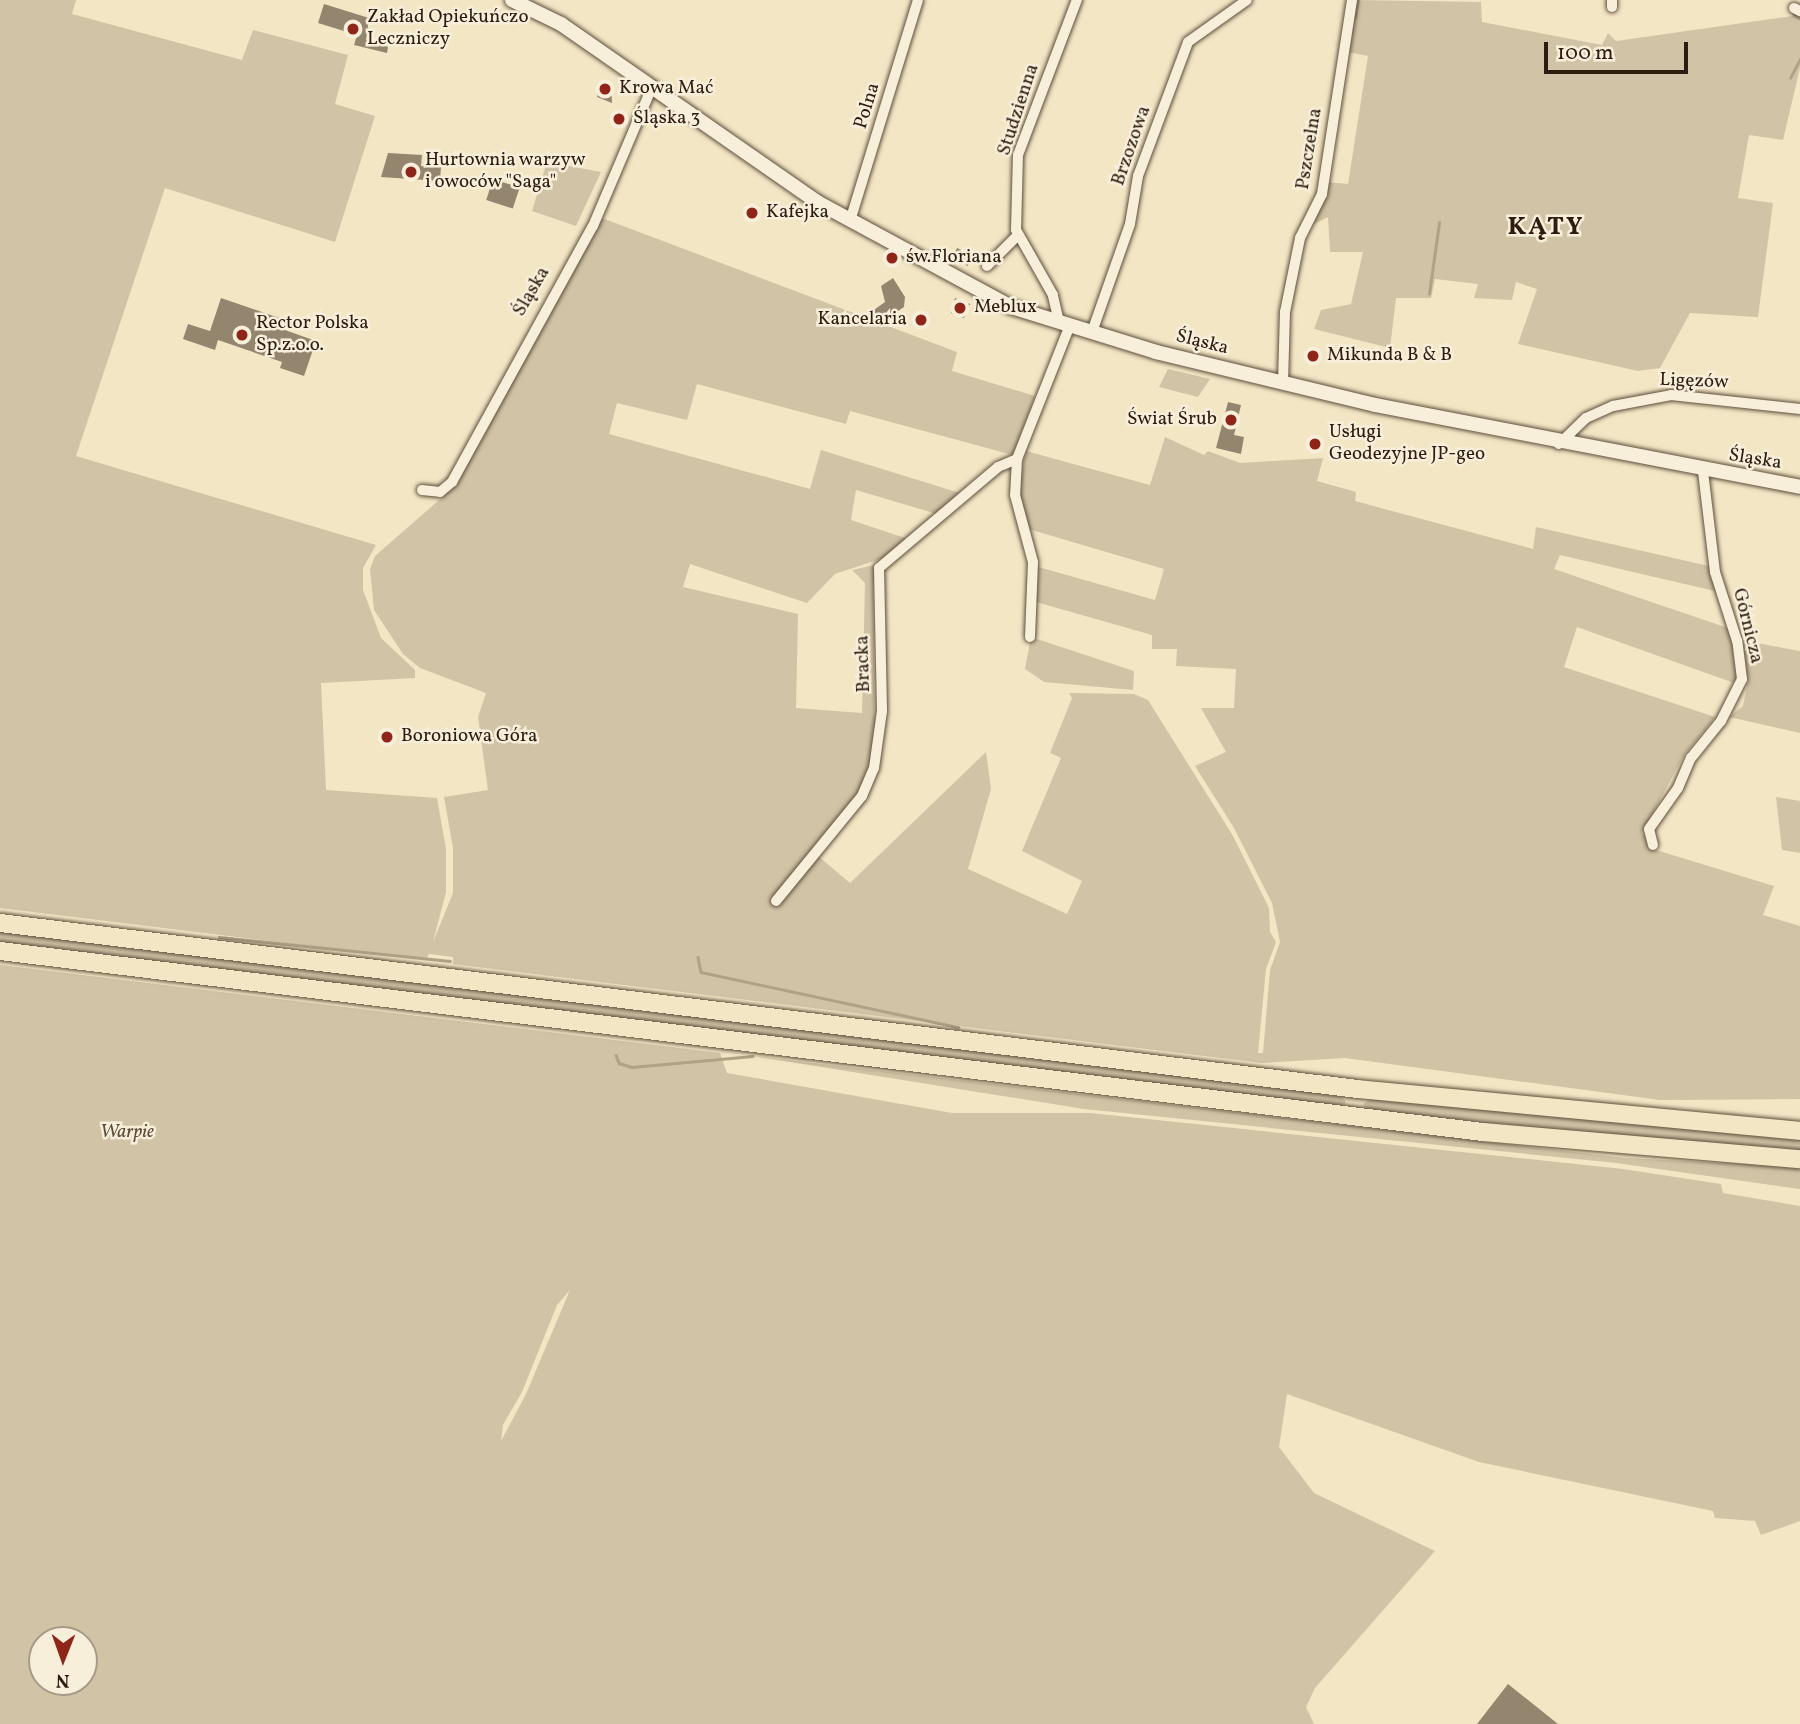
<!DOCTYPE html>
<html>
<head>
<meta charset="utf-8">
<style>
  body { margin:0 }
  #map { position:relative; width:1800px; height:1724px; overflow:hidden; background:#f3e6c5; font-family:Vollkorn,serif }
  div>[style] { position:absolute }
  [style*='--x'] { left:calc(var(--x)*1px); top:calc(var(--y)*1px); width:calc(var(--w)*1px); rotate:calc(var(--a)*1deg) }
  .green>* { inset:0; background:#d1c4a6 }
  .stream>* { height:2.5px; margin:-1.25px; padding:0 1.25px; transform-origin:1.25px; border-radius:1.25px; background:#b0a187 }
  .building>* { inset:0; background:#94856e; transform-origin:0 0 }
  .roads { filter:drop-shadow(0 0 2px #5e4e3c) drop-shadow(0 0 2px #5e4e3c) }
  .street>* { height:10px; margin:-5px; padding:0 5px; transform-origin:5px; border-radius:5px; background:#f7efd9 }
  .secondary>* { height:14px; margin:-7px; padding:0 7px; transform-origin:7px; border-radius:7px; background:#f7efd9 }
  .highway>* { height:18px; margin:-9px; padding:0 9px; transform-origin:9px; border-radius:9px; background:#f3e6c5 }
  .dots>* { width:19px; height:19px; translate:-50% -50%; box-sizing:border-box; border:4px solid #f7efd9; border-radius:50% }
  span { translate:-50% -50%; white-space:nowrap; text-align:center; line-height:1.15; -webkit-text-stroke:5px #f7efd9; paint-order:stroke }
  .poi-label { font-size:19px; color:#2d1c0f }
  .left { translate:0 -50%; text-align:left }
  .right { translate:-100% -50%; text-align:right }
  .street-label { font-size:19px; color:#2d1c0f }
  .park-label { font-size:19px; color:#5e4e3c; font-style:italic }
  .district-label { font-size:26px; color:#2d1c0f; font-weight:700; letter-spacing:2px }
  .north { position:absolute; left:28px; top:1626px; width:70px; height:70px; box-sizing:border-box; background:#f7efd9; border:2px solid #a69b88; border-radius:50%; rotate:181deg; font-size:19px; font-weight:700; line-height:28px; text-align:center; color:#2d1c0f }
  .north::after { content:''; display:block; margin:auto; width:24px; height:32px; background:#8f2418; clip-path:polygon(50% 0,100% 100%,50% 72%,0 100%) }
  .scale { position:absolute; left:1544px; top:42px; width:144px; height:32px; box-sizing:border-box; border:4px solid #2d1c0f; border-top:0; padding-left:9px; font-size:21px; line-height:24px; white-space:nowrap; color:#2d1c0f; -webkit-text-stroke:5px #f7efd9; paint-order:stroke }
</style>
</head>
<body>
<div id="map">
  <div class="green">
    <div style="clip-path:polygon(0 0,76px 0,72px 14px,242px 60px,253px 30px,348px 55px,335px 104px,375px 116px,335px 242px,165px 188px,76px 456px,376px 545px,363px 568px,363px 590px,381px 638px,415px 670px,415px 678px,321px 683px,326px 790px,437px 798px,446px 849px,446px 892px,433px 942px,453px 893px,453px 848px,444px 797px,488px 790px,478px 717px,486px 693px,420px 668px,403px 654px,374px 610px,370px 569px,375px 556px,454px 487px,602px 218px,957px 352px,952px 371px,1035px 396px,1013px 455px,850px 411px,846px 424px,697px 384px,687px 420px,617px 403px,609px 434px,810px 489px,821px 450px,963px 494px,937px 514px,856px 490px,851px 520px,908px 539px,883px 558px,835px 574px,807px 603px,690px 564px,683px 587px,798px 614px,796px 708px,862px 713px,865px 583px,852px 570px,879px 564px,873px 585px,875px 737px,865px 798px,818px 856px,850px 883px,986px 752px,991px 789px,968px 869px,1067px 914px,1082px 881px,1022px 851px,1061px 758px,1050px 753px,1072px 698px,1069px 693px,1134px 694px,1148px 700px,1233px 836px,1269px 908px,1270px 932px,1276px 942px,1266px 969px,1258px 1053px,1263px 1053px,1270px 970px,1280px 942px,1272px 903px,1234px 828px,1195px 766px,1226px 752px,1201px 708px,1234px 708px,1236px 669px,1176px 666px,1177px 649px,1152px 649px,1152px 635px,1036px 602px,1035px 566px,1155px 600px,1164px 569px,1025px 528px,1017px 496px,1026px 451px,1150px 485px,1165px 437px,1204px 455px,1208px 451px,1240px 463px,1323px 458px,1317px 481px,1356px 492px,1355px 501px,1533px 549px,1536px 527px,1709px 566px,1719px 592px,1560px 555px,1554px 569px,1731px 629px,1737px 684px,1577px 627px,1564px 667px,1715px 717px,1684px 755px,1642px 833px,1656px 850px,1774px 886px,1763px 915px,1800px 926px,1800px 1099px,1660px 1100px,1345px 1058px,1262px 1063px,453px 964px,453px 957px,429px 954px,426px 960px,0 908px)"></div>
    <div style="clip-path:polygon(1354px 0,1481px 2px,1482px 22px,1602px 45px,1608px 33px,1616px 41px,1800px 15px,1800px 68px,1783px 140px,1749px 135px,1738px 198px,1773px 203px,1758px 317px,1690px 313px,1660px 368px,1638px 371px,1518px 344px,1537px 289px,1516px 282px,1512px 300px,1474px 298px,1478px 284px,1435px 279px,1431px 298px,1396px 298px,1390px 348px,1314px 329px,1321px 310px,1351px 304px,1363px 252px,1330px 252px,1328px 217px,1312px 225px,1326px 182px,1348px 184px,1368px 56px,1347px 52px)"></div>
    <div style="clip-path:polygon(547px 162px,601px 172px,576px 226px,532px 211px)"></div>
    <div style="clip-path:polygon(1168px 369px,1210px 379px,1198px 397px,1159px 387px)"></div>
    <div style="clip-path:polygon(1031px 637px,1134px 671px,1133px 690px,1044px 682px,1025px 669px)"></div>
    <div style="clip-path:polygon(1740px 640px,1800px 651px,1800px 733px,1729px 717px,1743px 706px,1748px 682px)"></div>
    <div style="clip-path:polygon(1776px 797px,1800px 801px,1800px 853px,1782px 850px)"></div>
    <div style="clip-path:polygon(0 929px,1338px 1093px,1346px 1102px,1338px 1109px,0 944px)"></div>
    <div style="clip-path:polygon(evenodd,0 965px,720px 1053px,727px 1073px,952px 1113px,1090px 1113px,1623px 1169px,1721px 1184px,1723px 1193px,1800px 1206px,1800px 1521px,1761px 1535px,1755px 1521px,1715px 1518px,1713px 1511px,1479px 1462px,1287px 1394px,1279px 1447px,1314px 1493px,1435px 1551px,1315px 1688px,1306px 1707px,1314px 1724px,0 1724px,0 965px,570px 1290px,526px 1394px,501px 1441px,503px 1425px,522px 1392px,557px 1305px,570px 1290px,0 965px,84px 1640px,84px 1682px,42px 1682px,42px 1640px,84px 1640px)"></div>
    <div style="clip-path:polygon(753px 1056px,1625px 1158px,1800px 1167px,1800px 1189px,1616px 1163px,1084px 1109px)"></div>
    <div style="clip-path:polygon(1374px 1097px,1800px 1137px,1800px 1152px,1370px 1112px,1363px 1104px)"></div>
  </div>
  <div class="stream">
    <div style="--x:1794;--y:14;--w:7;--a:34"></div>
    <div style="--x:1355;--y:18;--w:18;--a:-81"></div>
    <div style="--x:1790;--y:78;--w:21;--a:-62"></div>
    <div style="--x:1429;--y:294;--w:72;--a:-82"></div>
    <div style="--x:219;--y:937;--w:232;--a:5.9"></div>
    <div style="--x:698;--y:957;--w:15;--a:79"></div>
    <div style="--x:701;--y:972;--w:263;--a:12.1"></div>
    <div style="--x:616;--y:1055;--w:9;--a:69"></div>
    <div style="--x:619;--y:1063;--w:14;--a:17"></div>
    <div style="--x:632;--y:1067;--w:121;--a:-5.2"></div>
  </div>
  <div class="building">
    <div style="clip-path:polygon(324px 4px,369px 18px,366px 40px,388px 47px,387px 53px,354px 45px,357px 35px,318px 23px)"></div>
    <div style="clip-path:polygon(603px 81px,611px 85px,612px 103px,597px 97px)"></div>
    <div style="clip-path:polygon(388px 153px,422px 155px,421px 166px,441px 167px,440px 181px,381px 177px)"></div>
    <div style="left:493px;top:179px;width:28px;height:22px;rotate:18deg"></div>
    <div style="left:957px;top:248px;width:17px;height:12px;rotate:24deg"></div>
    <div style="clip-path:polygon(893px 278px,905px 297px,904px 307px,879px 324px,871px 312px,885px 302px,881px 286px)"></div>
    <div style="clip-path:polygon(221px 298px,285px 320px,282px 329px,316px 341px,304px 376px,280px 368px,282px 362px,218px 340px,215px 350px,183px 339px,188px 324px,210px 331px)"></div>
    <div style="clip-path:polygon(955px 298px,970px 304px,964px 318px,951px 313px)"></div>
    <div style="clip-path:polygon(1228px 402px,1241px 405px,1234px 435px,1244px 437px,1241px 454px,1216px 448px)"></div>
    <div style="clip-path:polygon(1508px 1684px,1558px 1724px,1477px 1724px)"></div>
  </div>
  <div class="roads">
    <div class="street">
      <div style="--x:1612;--y:0;--w:7;--a:90"></div>
      <div style="--x:1794;--y:8;--w:7;--a:27"></div>
      <div style="--x:850;--y:221;--w:231;--a:-72.9"></div>
      <div style="--x:987;--y:266;--w:44;--a:-45"></div>
      <div style="--x:1059;--y:322;--w:28;--a:-103"></div>
      <div style="--x:1053;--y:295;--w:75;--a:-119.6"></div>
      <div style="--x:1016;--y:230;--w:75;--a:-88.5"></div>
      <div style="--x:1018;--y:155;--w:166;--a:-69.2"></div>
      <div style="--x:1092;--y:332;--w:114;--a:-70.6"></div>
      <div style="--x:1130;--y:224;--w:49;--a:-80.5"></div>
      <div style="--x:1138;--y:176;--w:143;--a:-69.5"></div>
      <div style="--x:1188;--y:42;--w:72;--a:-35.4"></div>
      <div style="--x:1283;--y:383;--w:71;--a:-88.4"></div>
      <div style="--x:1285;--y:312;--w:76;--a:-78.5"></div>
      <div style="--x:1300;--y:238;--w:49;--a:-63.4"></div>
      <div style="--x:1322;--y:194;--w:196;--a:-81.2"></div>
      <div style="--x:1559;--y:444;--w:37;--a:-44"></div>
      <div style="--x:1586;--y:418;--w:30;--a:-24"></div>
      <div style="--x:1613;--y:406;--w:59;--a:-10.7"></div>
      <div style="--x:1671;--y:395;--w:130;--a:6.2"></div>
      <div style="--x:1017;--y:459;--w:36;--a:93"></div>
      <div style="--x:1015;--y:495;--w:69;--a:75"></div>
      <div style="--x:1033;--y:562;--w:75;--a:92.3"></div>
      <div style="--x:422;--y:490;--w:18;--a:6"></div>
      <div style="--x:440;--y:492;--w:16;--a:-40"></div>
      <div style="--x:452;--y:482;--w:292;--a:-61.2"></div>
      <div style="--x:593;--y:226;--w:151;--a:-67"></div>
      <div style="--x:1653;--y:845;--w:16;--a:-104"></div>
      <div style="--x:1649;--y:829;--w:50;--a:-54.7"></div>
      <div style="--x:1678;--y:788;--w:33;--a:-67"></div>
      <div style="--x:1691;--y:758;--w:48;--a:-51"></div>
      <div style="--x:1721;--y:721;--w:47;--a:-63.4"></div>
      <div style="--x:1742;--y:679;--w:38;--a:-97"></div>
      <div style="--x:1737;--y:641;--w:72;--a:-107.7"></div>
      <div style="--x:1715;--y:572;--w:102;--a:-96.8"></div>
      <div style="--x:776;--y:901;--w:136;--a:-50.7"></div>
      <div style="--x:862;--y:796;--w:30;--a:-67"></div>
      <div style="--x:874;--y:768;--w:58;--a:-82"></div>
      <div style="--x:882;--y:711;--w:143;--a:-91.2"></div>
      <div style="--x:879;--y:568;--w:156;--a:-40.3"></div>
      <div style="--x:998;--y:467;--w:21;--a:-23"></div>
      <div style="--x:1017;--y:459;--w:144;--a:-68.4"></div>
    </div>
    <div class="secondary">
      <div style="--x:512;--y:0;--w:55;--a:26.1"></div>
      <div style="--x:561;--y:24;--w:312;--a:34.8"></div>
      <div style="--x:817;--y:202;--w:221;--a:28.4"></div>
      <div style="--x:1011;--y:307;--w:152;--a:17.2"></div>
      <div style="--x:1156;--y:352;--w:225;--a:13.6"></div>
      <div style="--x:1375;--y:405;--w:433;--a:10.9"></div>
    </div>
    <div class="highway">
      <div style="--x:0;--y:923;--w:1367;--a:6.97"></div>
      <div style="--x:1357;--y:1089;--w:445;--a:5.4"></div>
      <div style="--x:0;--y:951;--w:1494;--a:6.96"></div>
      <div style="--x:1483;--y:1132;--w:318;--a:4.9"></div>
    </div>
  </div>
  <div class="dots">
    <div style="left:353px;top:29px;background:#8f2418"></div>
    <div style="left:605px;top:89px;background:#8f2418"></div>
    <div style="left:619px;top:119px;background:#8f2418"></div>
    <div style="left:411px;top:172px;background:#8f2418"></div>
    <div style="left:752px;top:213px;background:#8f2418"></div>
    <div style="left:892px;top:258px;background:#8f2418"></div>
    <div style="left:960px;top:308px;background:#8f2418"></div>
    <div style="left:921px;top:320px;background:#8f2418"></div>
    <div style="left:242px;top:335px;background:#8f2418"></div>
    <div style="left:1313px;top:356px;background:#8f2418"></div>
    <div style="left:1231px;top:420px;background:#8f2418"></div>
    <div style="left:1315px;top:444px;background:#8f2418"></div>
    <div style="left:387px;top:737px;background:#8f2418"></div>
  </div>
  <div class="poi-label">
    <span class="left" style="left:367px;top:29px">Zakład Opiekuńczo<br>Leczniczy</span>
    <span class="left" style="left:619px;top:89px">Krowa Mać</span>
    <span class="left" style="left:633px;top:119px">Śląska 3</span>
    <span class="left" style="left:425px;top:172px">Hurtownia warzyw<br>i owoców "Saga"</span>
    <span class="left" style="left:766px;top:213px">Kafejka</span>
    <span class="left" style="left:906px;top:258px">św.Floriana</span>
    <span class="left" style="left:974px;top:308px">Meblux</span>
    <span class="right" style="left:907px;top:320px">Kancelaria</span>
    <span class="left" style="left:256px;top:335px">Rector Polska<br>Sp.z.o.o.</span>
    <span class="left" style="left:1327px;top:356px">Mikunda B &amp; B</span>
    <span class="right" style="left:1217px;top:420px">Świat Śrub</span>
    <span class="left" style="left:1329px;top:444px">Usługi<br>Geodezyjne JP-geo</span>
    <span class="left" style="left:401px;top:737px">Boroniowa Góra</span>
  </div>
  <div class="street-label">
    <span style="left:868px;top:106px;rotate:-73deg">Polna</span>
    <span style="left:1019px;top:110px;rotate:-72deg">Studzienna</span>
    <span style="left:1132px;top:146px;rotate:-71deg">Brzozowa</span>
    <span style="left:1310px;top:149px;rotate:-81deg">Pszczelna</span>
    <span style="left:532px;top:292px;rotate:-60deg">Śląska</span>
    <span style="left:1202px;top:343px;rotate:14deg">Śląska</span>
    <span style="left:1694px;top:382px;rotate:2deg">Ligęzów</span>
    <span style="left:1755px;top:460px;rotate:9deg">Śląska</span>
    <span style="left:1747px;top:626px;rotate:76deg">Górnicza</span>
    <span style="left:864px;top:664px;rotate:-92deg">Bracka</span>
  </div>
  <div class="park-label">
    <span style="left:127px;top:1133px">Warpie</span>
  </div>
  <div class="district-label">
    <span style="left:1546px;top:228px">KĄTY</span>
  </div>
  <div class="north">N</div>
  <div class="scale">100 m</div>
</div>
</body>
</html>
